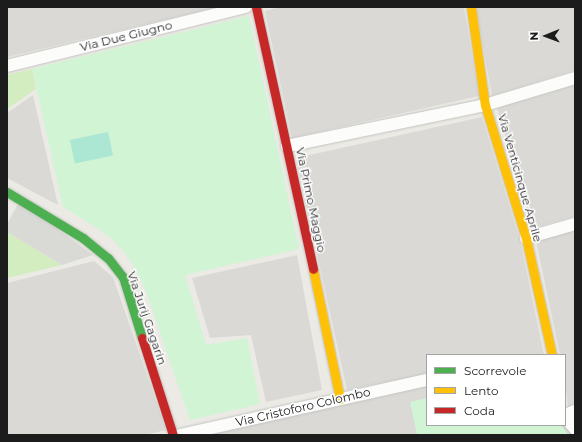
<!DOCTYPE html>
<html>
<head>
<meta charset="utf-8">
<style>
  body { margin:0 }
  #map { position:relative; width:582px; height:442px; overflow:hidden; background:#ebeae4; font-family:Montserrat,sans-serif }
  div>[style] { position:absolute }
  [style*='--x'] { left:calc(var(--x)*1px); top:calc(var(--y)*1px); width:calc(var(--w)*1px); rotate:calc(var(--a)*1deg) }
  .residential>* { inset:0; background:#dad9d6 }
  .grass>* { inset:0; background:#d3ecc0 }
  .park>* { inset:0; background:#d0f4d4 }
  .pitch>* { inset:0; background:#ace7d4; transform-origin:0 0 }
  .parking>* { inset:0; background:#d9d9d6 }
  .roads { filter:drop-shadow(0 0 1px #c3c3c0) drop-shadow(0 0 1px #c3c3c0) }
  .street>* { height:12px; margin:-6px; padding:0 6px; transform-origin:6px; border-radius:6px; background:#fcfcfb }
  .fast>* { height:9px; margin:-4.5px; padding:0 4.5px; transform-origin:4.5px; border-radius:4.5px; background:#4caf50 }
  .slow>* { height:9px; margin:-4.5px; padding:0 4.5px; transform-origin:4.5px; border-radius:4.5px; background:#ffc107 }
  .jam>* { height:9px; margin:-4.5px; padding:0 4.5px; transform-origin:4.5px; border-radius:4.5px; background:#c62828 }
  span { translate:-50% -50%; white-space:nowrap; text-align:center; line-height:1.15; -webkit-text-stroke:3px #fff; paint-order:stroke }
  .street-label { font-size:12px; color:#1c1c1c }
  .frame { position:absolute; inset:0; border:8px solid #1c1c1c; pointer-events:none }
  .legend { position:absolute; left:426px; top:354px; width:140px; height:72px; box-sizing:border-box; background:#fff; border:1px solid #a4a4a4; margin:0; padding:5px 7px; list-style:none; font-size:12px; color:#1c1c1c }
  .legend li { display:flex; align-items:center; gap:8px; height:20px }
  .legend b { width:20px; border:1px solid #a4a4a4 }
  .north { position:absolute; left:526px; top:16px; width:40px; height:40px; -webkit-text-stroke:3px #fff; paint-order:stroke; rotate:269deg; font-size:11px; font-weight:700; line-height:16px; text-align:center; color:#1c1c1c }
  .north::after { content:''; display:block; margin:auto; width:14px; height:18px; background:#1c1c1c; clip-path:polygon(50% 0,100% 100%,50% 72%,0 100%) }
</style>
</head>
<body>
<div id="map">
  <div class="residential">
    <div style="clip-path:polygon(7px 7px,218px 7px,7px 57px)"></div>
    <div style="clip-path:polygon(281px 7px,464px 7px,479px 96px,292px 138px,265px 11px)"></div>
    <div style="clip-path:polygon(476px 7px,575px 7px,575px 70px,492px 96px)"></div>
    <div style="clip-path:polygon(575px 85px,575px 216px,533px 228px,497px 108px)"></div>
    <div style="clip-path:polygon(33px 95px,58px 205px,7px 178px,7px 113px)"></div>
    <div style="clip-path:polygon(482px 117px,520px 240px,544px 355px,427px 355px,427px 374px,347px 390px,296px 158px)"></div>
    <div style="clip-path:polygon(575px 230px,575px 406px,568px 408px,565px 380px,565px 355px,560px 355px,536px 241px)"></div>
    <div style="clip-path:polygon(297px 255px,322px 390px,266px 402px,251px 335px,210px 338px,192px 278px)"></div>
    <div style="clip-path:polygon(94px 261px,113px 277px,166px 430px,144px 435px,7px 435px,7px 283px)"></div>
    <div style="clip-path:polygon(427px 384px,427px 425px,565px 425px,575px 435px,190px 435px)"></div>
  </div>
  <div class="grass">
    <div style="clip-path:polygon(32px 69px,36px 89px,7px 109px,7px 75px)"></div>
    <div style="clip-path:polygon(7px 232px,62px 265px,7px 278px)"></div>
  </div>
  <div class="park">
    <div style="clip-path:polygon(249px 16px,299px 249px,185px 275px,206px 345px,247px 338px,260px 404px,190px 420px,147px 294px,136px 270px,125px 253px,112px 239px,99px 229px,63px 207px,32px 69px)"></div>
    <div style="clip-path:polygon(427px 398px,427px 425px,561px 425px,568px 435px,417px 435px,410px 402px)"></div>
  </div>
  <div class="pitch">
    <div style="left:108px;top:132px;width:24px;height:39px;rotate:78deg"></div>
  </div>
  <div class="parking">
    <div style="clip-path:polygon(18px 204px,52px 225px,93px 255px,62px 265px,7px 232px,7px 224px)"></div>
  </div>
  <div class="roads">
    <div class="street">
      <div style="--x:7;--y:66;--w:246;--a:-13.9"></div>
      <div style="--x:287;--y:146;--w:202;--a:-11.7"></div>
      <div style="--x:485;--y:105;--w:94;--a:-16.7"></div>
      <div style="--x:526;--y:238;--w:51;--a:-15.9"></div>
      <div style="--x:565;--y:415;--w:11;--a:-22"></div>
      <div style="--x:565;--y:417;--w:16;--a:50"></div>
      <div style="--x:180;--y:435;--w:253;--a:-12.6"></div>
    </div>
    <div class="fast">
      <div style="--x:7;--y:192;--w:89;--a:31.2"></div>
      <div style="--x:83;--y:238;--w:32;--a:39"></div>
      <div style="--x:108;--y:258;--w:24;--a:52"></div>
      <div style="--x:123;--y:277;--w:64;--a:72.7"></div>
    </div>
    <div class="slow">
      <div style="--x:471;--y:7;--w:99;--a:81.9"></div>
      <div style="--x:485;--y:105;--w:139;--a:72.9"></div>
      <div style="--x:526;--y:238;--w:120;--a:77.5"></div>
      <div style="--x:313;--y:269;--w:133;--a:78.3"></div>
    </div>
    <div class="jam">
      <div style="--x:256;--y:7;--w:268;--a:77.7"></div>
      <div style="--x:142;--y:338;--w:102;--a:72.3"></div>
    </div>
  </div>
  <div class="street-label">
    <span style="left:126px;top:36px;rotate:-14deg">Via Due Giugno</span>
    <span style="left:520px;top:178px;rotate:74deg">Via Venticinque Aprile</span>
    <span style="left:311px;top:200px;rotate:78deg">Via Primo Maggio</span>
    <span style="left:147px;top:318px;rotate:71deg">Via Jurij Gagarin</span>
    <span style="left:303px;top:407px;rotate:-13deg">Via Cristoforo Colombo</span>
  </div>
  <div class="frame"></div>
  <ul class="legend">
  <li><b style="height:5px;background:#4caf50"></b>Scorrevole</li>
  <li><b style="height:5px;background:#ffc107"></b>Lento</li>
  <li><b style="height:5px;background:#c62828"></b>Coda</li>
  </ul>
  <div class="north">N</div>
</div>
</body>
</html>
